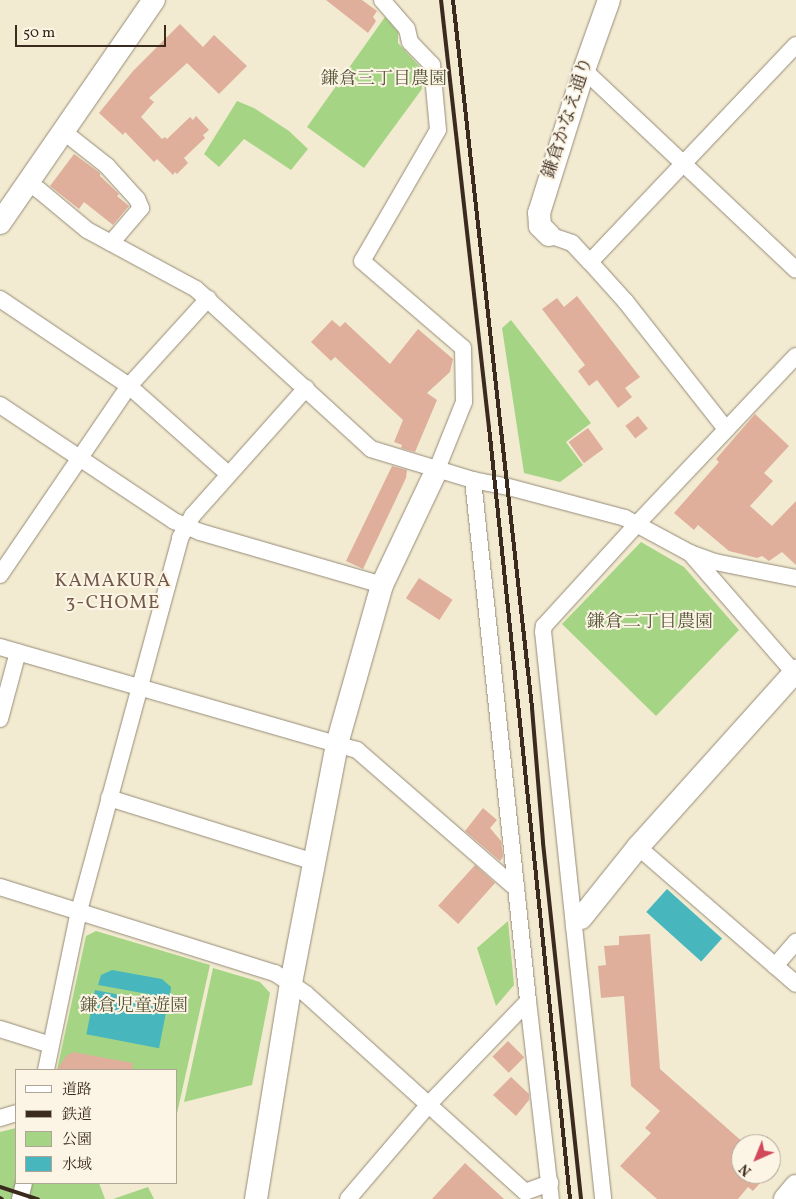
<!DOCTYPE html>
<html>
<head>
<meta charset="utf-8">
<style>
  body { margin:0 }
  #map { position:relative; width:796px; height:1199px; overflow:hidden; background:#f2ebd1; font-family:Vollkorn,"Noto Serif JP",serif }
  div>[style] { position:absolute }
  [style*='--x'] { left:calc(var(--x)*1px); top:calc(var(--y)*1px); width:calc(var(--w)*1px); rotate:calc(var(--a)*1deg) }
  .green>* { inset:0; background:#a5d584 }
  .water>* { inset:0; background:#47b7bd; transform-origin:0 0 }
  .building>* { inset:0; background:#dfaf9c; transform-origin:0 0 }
  .roads { filter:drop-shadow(0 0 1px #968a78) drop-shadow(0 0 1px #968a78) }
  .street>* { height:16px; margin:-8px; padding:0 8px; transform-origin:8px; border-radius:8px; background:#fff }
  .secondary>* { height:22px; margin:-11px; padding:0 11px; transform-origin:11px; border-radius:11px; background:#fff }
  .rail>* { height:4px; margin:-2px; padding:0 2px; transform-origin:2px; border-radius:2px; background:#3b2a1e }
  span { translate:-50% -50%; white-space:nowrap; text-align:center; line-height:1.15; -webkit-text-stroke:4px #fcf5e5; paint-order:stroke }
  .park-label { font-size:18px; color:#565538 }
  .street-label { font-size:18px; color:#3b2a1e }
  .neighbourhood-label { font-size:19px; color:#74594a; letter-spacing:1px }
  .legend { position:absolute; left:15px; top:1069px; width:162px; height:115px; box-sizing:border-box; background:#fcf5e5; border:1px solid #afa495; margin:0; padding:6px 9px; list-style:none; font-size:15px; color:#3b2a1e }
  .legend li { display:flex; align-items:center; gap:10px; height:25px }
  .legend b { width:25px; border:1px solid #afa495 }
  .north { position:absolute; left:731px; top:1134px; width:50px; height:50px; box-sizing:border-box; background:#fcf5e5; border:1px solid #afa495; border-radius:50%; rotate:224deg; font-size:14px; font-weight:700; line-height:20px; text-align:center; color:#3b2a1e }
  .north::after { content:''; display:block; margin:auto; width:18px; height:22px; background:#d1495b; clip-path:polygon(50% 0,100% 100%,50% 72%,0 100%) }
  .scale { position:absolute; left:15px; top:25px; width:151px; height:22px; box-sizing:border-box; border:2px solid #3b2a1e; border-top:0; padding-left:6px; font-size:15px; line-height:18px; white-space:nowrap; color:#3b2a1e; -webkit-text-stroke:4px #fcf5e5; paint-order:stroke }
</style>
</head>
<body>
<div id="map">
  <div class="green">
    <div style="clip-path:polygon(385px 17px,398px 32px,398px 43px,421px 68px,422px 89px,364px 168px,307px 127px)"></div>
    <div style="clip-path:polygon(237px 101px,254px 108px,289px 131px,308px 149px,291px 170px,244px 139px,219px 167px,204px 154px)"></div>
    <div style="clip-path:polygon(511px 320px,591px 423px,566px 442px,583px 465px,560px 482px,524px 473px,502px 328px)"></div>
    <div style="clip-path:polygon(641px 542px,684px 567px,739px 630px,656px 716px,562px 624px)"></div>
    <div style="clip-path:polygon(508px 921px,514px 985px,496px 1006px,477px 948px)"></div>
    <div style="clip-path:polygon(96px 931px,210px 965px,176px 1118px,176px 1070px,57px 1070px,86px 936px)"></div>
    <div style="clip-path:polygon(213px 968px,260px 982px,270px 993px,252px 1085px,184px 1102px)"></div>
    <div style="clip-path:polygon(16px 1128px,16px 1183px,99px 1183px,105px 1199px,0 1199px,0 1132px)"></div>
    <div style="clip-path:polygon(148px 1187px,154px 1199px,113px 1199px)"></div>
  </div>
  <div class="water">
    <div style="left:667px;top:889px;width:74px;height:31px;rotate:42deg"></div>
    <div style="clip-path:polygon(112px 970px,162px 979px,171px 987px,170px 998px,98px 985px,101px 975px)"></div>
    <div style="left:95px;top:990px;width:74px;height:45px;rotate:11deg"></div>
  </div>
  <div class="building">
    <div style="clip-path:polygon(326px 0,362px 0,377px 11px,373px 17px,376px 21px,368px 33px)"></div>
    <div style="clip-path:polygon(180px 24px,203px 47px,214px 35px,247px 66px,219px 94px,187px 63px,149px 98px,154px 102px,141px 117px,162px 139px,165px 137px,167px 139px,190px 117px,193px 120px,196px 116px,209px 130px,203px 135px,205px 138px,184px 158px,188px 163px,177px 174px,175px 172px,173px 175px,157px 159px,154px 162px,125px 132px,123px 135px,99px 113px,133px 71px)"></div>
    <div style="clip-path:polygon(74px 154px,100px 173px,100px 176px,119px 194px,117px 196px,129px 206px,113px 225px,84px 202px,79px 209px,50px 186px)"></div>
    <div style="clip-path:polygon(577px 296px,640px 377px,625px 388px,632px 397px,618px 408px,597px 380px,589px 386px,578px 371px,585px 365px,542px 309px,557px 298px,564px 307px)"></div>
    <div style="clip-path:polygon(332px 320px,340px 327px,345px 322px,390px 364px,418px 329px,453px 359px,450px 372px,427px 393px,437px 400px,415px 452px,401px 448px,402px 445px,394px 442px,403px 420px,335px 357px,331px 361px,311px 342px)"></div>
    <div style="clip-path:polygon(755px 414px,789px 446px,764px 473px,773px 481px,750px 506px,772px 526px,796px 501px,796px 565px,782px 552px,769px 561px,762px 556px,757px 558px,729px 551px,698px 525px,694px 530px,674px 513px,719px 462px,716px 459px)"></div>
    <div style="left:638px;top:416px;width:16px;height:16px;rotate:52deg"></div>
    <div style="left:588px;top:428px;width:26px;height:24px;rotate:54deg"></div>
    <div style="clip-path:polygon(392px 466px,407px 470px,406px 478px,363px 569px,361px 568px,346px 561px)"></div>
    <div style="left:419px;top:578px;width:40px;height:24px;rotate:33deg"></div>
    <div style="clip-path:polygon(483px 808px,497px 820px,490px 828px,501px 841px,503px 857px,500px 861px,465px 831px)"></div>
    <div style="left:475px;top:865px;width:27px;height:55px;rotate:42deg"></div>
    <div style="clip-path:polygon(650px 934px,660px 1069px,745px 1144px,741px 1144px,741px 1174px,768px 1174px,753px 1191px,748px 1187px,738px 1199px,657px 1199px,620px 1166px,651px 1133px,645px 1128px,660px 1111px,631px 1086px,624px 996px,601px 998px,598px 966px,606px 965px,604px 946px,619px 945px,619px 936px)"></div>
    <div style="left:508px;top:1041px;width:23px;height:22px;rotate:45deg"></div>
    <div style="clip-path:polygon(73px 1052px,133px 1063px,132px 1070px,57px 1070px,66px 1056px)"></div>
    <div style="clip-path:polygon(511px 1077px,529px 1094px,529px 1100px,516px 1116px,493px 1095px)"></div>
    <div style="clip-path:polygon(465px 1163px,504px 1199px,432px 1199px)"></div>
  </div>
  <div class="roads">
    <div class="street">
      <div style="--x:382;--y:0;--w:38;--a:49"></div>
      <div style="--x:407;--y:29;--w:13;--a:77"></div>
      <div style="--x:410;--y:42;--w:32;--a:46"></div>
      <div style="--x:432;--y:65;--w:65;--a:84.7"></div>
      <div style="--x:438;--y:130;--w:151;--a:120.1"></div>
      <div style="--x:362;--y:261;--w:133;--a:40.7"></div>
      <div style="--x:463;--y:348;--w:54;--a:88.9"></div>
      <div style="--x:464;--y:402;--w:72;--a:111.9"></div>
      <div style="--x:584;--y:70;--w:291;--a:43.3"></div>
      <div style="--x:64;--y:132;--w:55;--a:38.3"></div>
      <div style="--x:107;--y:166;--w:45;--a:47.7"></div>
      <div style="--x:137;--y:199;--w:10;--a:66"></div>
      <div style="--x:141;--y:208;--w:46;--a:130.6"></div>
      <div style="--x:27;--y:183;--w:14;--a:30"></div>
      <div style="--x:39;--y:190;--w:62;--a:39.8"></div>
      <div style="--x:87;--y:230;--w:124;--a:28.4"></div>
      <div style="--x:196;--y:289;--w:237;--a:42.4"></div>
      <div style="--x:371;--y:449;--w:107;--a:16.9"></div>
      <div style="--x:473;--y:480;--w:33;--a:11"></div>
      <div style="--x:505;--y:486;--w:124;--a:14.9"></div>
      <div style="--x:625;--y:518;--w:74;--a:28.3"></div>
      <div style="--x:690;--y:553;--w:27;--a:20"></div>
      <div style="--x:715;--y:562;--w:83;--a:11.2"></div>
      <div style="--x:549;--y:235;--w:24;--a:19"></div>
      <div style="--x:572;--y:243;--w:26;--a:47"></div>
      <div style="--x:590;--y:262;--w:54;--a:48"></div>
      <div style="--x:626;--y:302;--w:162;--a:51.8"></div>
      <div style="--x:590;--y:262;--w:299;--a:-46.5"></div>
      <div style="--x:0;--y:299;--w:156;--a:34"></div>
      <div style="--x:129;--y:386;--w:132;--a:41.6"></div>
      <div style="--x:0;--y:405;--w:209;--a:33.7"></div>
      <div style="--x:174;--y:521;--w:28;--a:23"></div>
      <div style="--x:200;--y:532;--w:190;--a:16.2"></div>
      <div style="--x:473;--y:480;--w:524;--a:83.97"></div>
      <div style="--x:528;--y:1001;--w:199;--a:83.4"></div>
      <div style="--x:690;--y:553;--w:162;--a:49"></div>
      <div style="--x:0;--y:575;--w:229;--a:-55.7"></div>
      <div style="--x:129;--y:386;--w:118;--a:-47.8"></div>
      <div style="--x:0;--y:647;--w:372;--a:16.1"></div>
      <div style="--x:357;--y:750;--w:211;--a:41"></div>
      <div style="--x:0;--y:719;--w:69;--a:-75"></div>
      <div style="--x:109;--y:798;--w:216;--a:17.3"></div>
      <div style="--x:638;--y:847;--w:209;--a:40.9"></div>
      <div style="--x:0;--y:887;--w:288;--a:17.4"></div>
      <div style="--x:275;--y:973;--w:37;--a:34"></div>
      <div style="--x:306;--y:994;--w:295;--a:42.1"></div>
      <div style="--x:525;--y:1192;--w:27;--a:-20"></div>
      <div style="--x:581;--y:918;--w:11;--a:131"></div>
      <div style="--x:574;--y:926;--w:275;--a:83.9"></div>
      <div style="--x:574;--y:926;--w:296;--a:-96"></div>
      <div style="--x:543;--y:632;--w:6;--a:-81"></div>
      <div style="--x:544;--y:626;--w:138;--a:-47.6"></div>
      <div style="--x:637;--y:524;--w:231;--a:-46.6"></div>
      <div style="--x:775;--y:966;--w:32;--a:-49"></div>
      <div style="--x:0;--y:1029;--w:53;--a:17.4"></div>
      <div style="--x:46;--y:1070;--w:162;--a:-78.3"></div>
      <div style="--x:79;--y:911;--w:386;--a:-74.8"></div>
      <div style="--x:180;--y:538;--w:26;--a:-61"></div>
      <div style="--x:193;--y:515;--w:170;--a:-48.3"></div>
      <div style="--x:0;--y:1118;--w:17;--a:-17"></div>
      <div style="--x:20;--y:1199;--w:16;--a:-76"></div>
      <div style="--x:348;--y:1199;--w:125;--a:-49.5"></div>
      <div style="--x:429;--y:1104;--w:143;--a:-46.1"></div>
    </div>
    <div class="secondary">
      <div style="--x:0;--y:223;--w:271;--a:-55.4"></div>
      <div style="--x:549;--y:235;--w:13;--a:-135"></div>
      <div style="--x:540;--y:226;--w:13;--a:-94"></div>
      <div style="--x:539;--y:213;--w:150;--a:-72.5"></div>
      <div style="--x:584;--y:70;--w:74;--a:-70.3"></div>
      <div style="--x:581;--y:918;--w:91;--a:-51.2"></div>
      <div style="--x:638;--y:847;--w:237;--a:-48.1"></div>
      <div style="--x:256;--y:1199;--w:219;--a:-80.8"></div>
      <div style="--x:291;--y:983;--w:243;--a:-79.1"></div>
      <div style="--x:337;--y:744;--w:165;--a:-74.2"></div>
      <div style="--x:382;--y:585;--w:128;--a:-64.6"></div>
      <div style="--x:785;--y:1199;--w:17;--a:-50"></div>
    </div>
  </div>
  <div class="rail">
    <div style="--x:441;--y:0;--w:430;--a:83.6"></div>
    <div style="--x:489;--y:427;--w:776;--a:84.01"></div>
    <div style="--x:453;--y:0;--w:712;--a:83.63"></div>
    <div style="--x:532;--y:708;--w:135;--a:85.3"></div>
    <div style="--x:543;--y:843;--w:358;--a:83.9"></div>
    <div style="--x:0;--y:1187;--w:40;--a:18"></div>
    <div style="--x:0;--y:1198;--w:2;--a:27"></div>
  </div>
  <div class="park-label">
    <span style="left:384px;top:80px">鎌倉三丁目農園</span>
    <span style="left:650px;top:623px">鎌倉二丁目農園</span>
    <span style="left:134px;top:1007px">鎌倉児童遊園</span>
  </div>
  <div class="street-label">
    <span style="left:569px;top:118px;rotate:-72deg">鎌倉かなえ通り</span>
  </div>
  <div class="neighbourhood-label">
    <span style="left:113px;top:593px">KAMAKURA<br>3-CHOME</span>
  </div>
  <ul class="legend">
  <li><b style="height:6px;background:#fff"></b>道路</li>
  <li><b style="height:6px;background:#3b2a1e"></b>鉄道</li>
  <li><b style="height:14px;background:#a5d584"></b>公園</li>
  <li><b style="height:14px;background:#47b7bd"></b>水域</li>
  </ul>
  <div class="north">N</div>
  <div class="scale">50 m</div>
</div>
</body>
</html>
